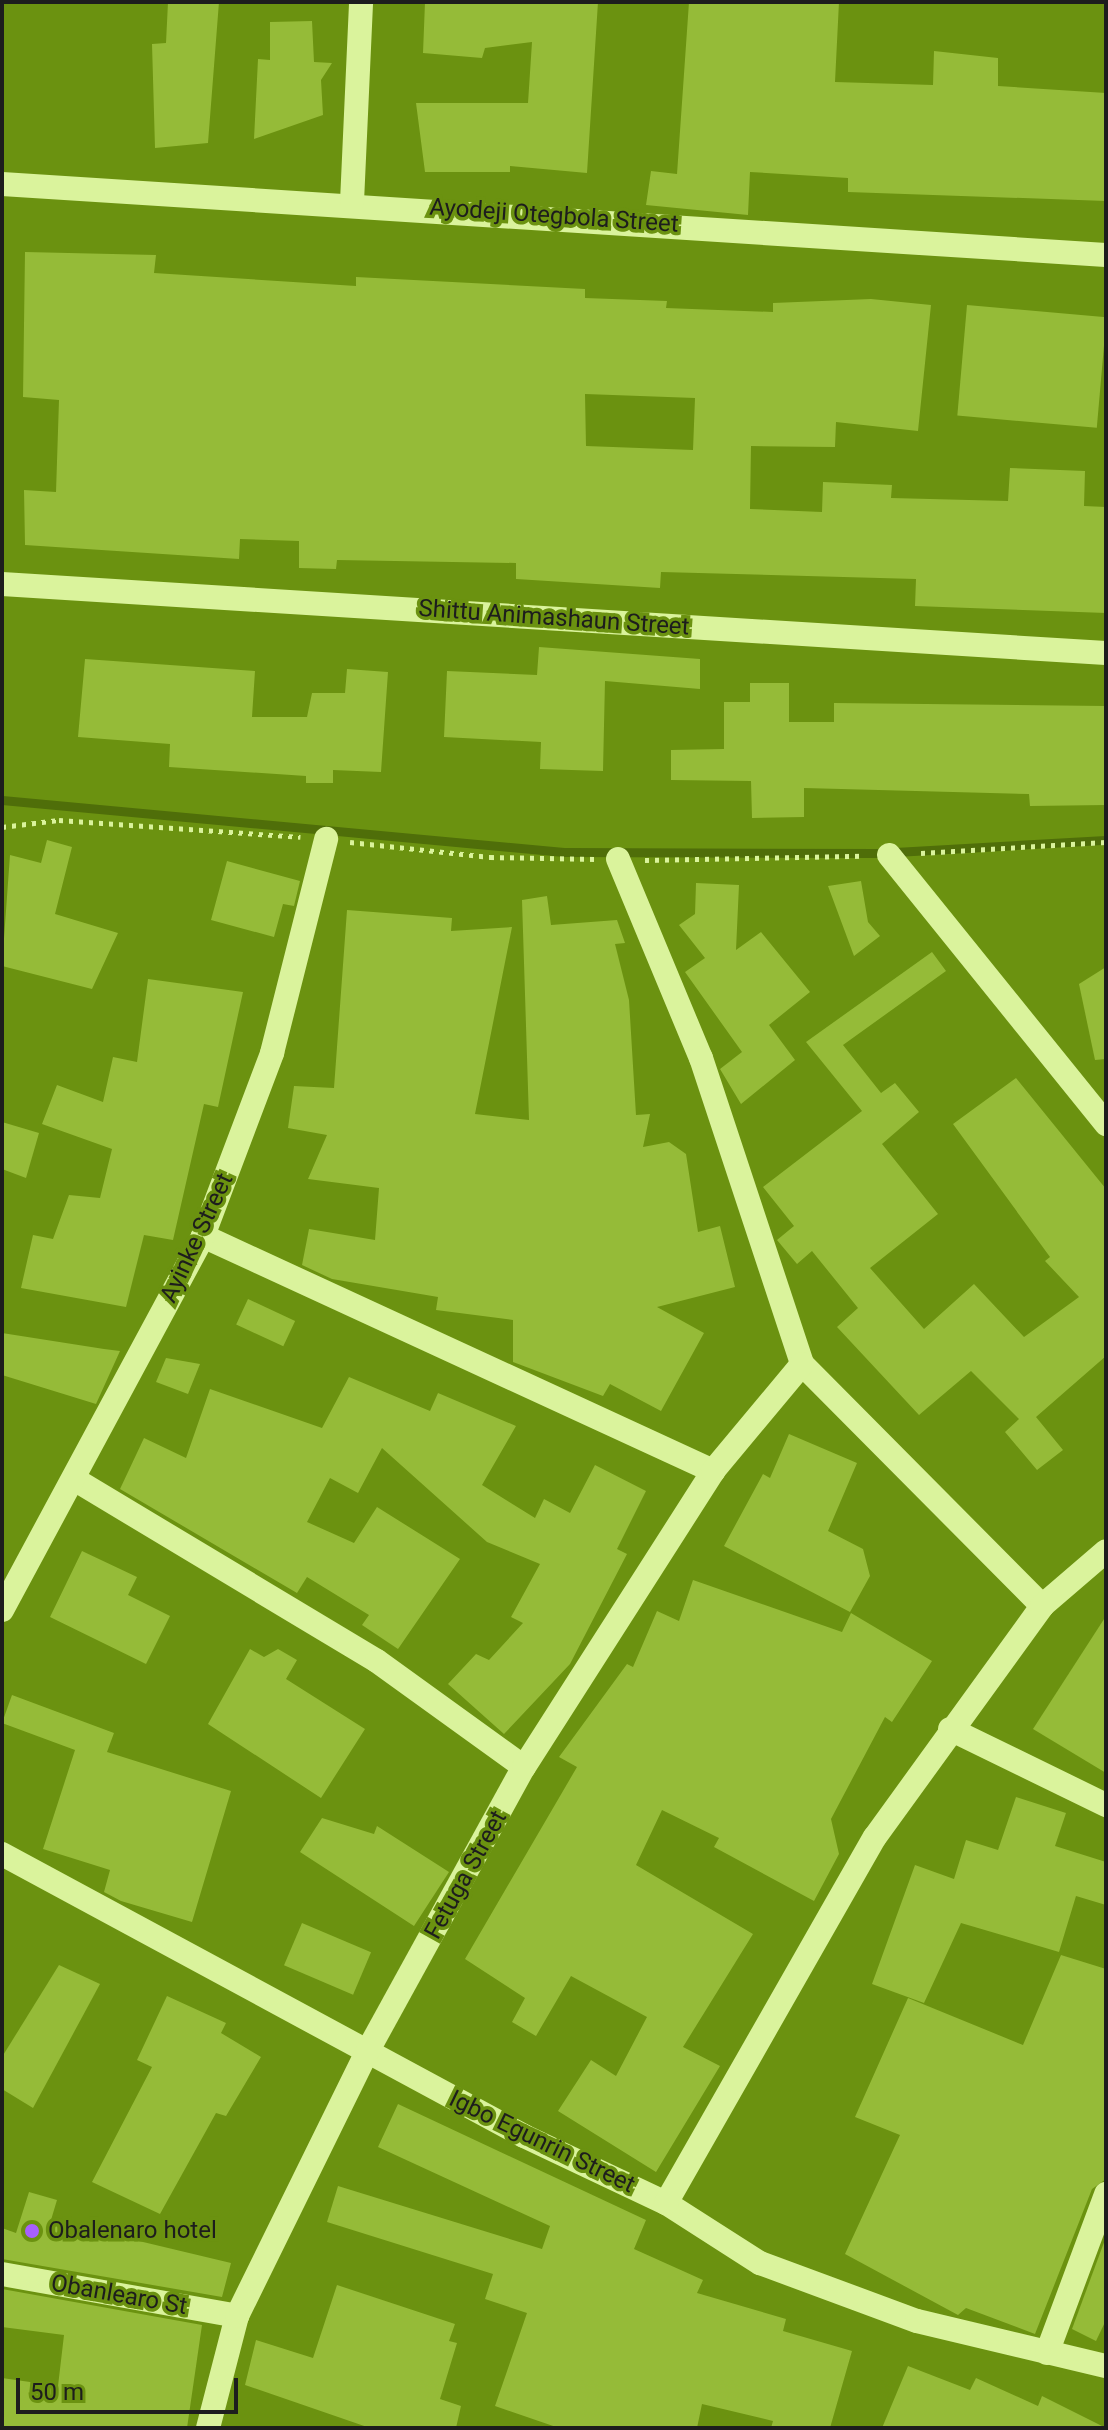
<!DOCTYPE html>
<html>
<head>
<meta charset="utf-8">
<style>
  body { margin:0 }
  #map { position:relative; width:1108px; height:2430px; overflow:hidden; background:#6b9210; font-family:Roboto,sans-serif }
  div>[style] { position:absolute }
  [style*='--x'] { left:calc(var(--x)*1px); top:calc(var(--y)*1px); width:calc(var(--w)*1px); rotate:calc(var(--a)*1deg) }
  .stream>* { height:9px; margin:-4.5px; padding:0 4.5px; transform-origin:4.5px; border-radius:4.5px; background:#4f6e09 }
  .building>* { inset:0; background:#95bb38; transform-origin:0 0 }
  .path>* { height:5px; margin-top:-2.5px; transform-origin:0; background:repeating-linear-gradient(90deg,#daf39c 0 4px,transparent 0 10px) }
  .minor>* { height:24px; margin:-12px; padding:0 12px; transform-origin:12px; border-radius:12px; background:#daf39c }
  .dots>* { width:22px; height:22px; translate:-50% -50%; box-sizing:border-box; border:4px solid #6b9210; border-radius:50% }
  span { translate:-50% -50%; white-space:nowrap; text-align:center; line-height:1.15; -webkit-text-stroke:7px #6b9210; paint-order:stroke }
  .street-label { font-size:24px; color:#1d1d1d }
  .poi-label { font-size:24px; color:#1d1d1d }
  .left { translate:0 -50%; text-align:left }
  .frame { position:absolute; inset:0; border:4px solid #1d1d1d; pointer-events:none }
  .scale { position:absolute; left:16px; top:2378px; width:222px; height:36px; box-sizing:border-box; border:4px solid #1d1d1d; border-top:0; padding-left:10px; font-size:24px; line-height:28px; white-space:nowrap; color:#1d1d1d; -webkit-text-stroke:6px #6b9210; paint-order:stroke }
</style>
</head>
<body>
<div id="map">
  <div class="stream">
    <div style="--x:2;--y:800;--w:564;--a:5.29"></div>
    <div style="--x:564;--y:852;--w:314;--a:0.2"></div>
    <div style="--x:878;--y:853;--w:228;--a:-3.3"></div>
  </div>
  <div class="building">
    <div style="clip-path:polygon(168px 2px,219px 2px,208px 143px,155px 148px,152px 44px,166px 43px)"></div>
    <div style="clip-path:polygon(425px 2px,598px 2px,587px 173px,510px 166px,510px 172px,425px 172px,416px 103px,528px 103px,532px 42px,485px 48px,482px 58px,423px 53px)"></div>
    <div style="clip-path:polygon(689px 2px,839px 2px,835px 82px,933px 85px,934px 51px,998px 58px,998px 86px,1106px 93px,1106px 201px,848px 192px,848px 178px,750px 172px,748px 215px,646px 205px,651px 171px,677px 174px)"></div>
    <div style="clip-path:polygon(312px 21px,314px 62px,332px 63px,321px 80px,323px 115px,254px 139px,258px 59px,270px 60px,270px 22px)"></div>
    <div style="clip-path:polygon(evenodd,25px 252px,156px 255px,154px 273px,356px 286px,356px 277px,585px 289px,585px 298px,667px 301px,666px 308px,773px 312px,773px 303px,871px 299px,931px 305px,918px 431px,836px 422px,835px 447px,751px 446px,750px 509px,822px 512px,823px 482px,892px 485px,891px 498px,1008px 501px,1010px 468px,1085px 471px,1084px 506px,1106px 507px,1106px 613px,915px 606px,916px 579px,661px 572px,660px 588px,516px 579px,516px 563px,337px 560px,336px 569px,299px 568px,299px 541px,240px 539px,239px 559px,25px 545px,24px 490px,56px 492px,59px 400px,23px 397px,25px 252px,585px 394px,695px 398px,693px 450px,586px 446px,585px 394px)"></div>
    <div style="left:967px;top:305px;width:140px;height:111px;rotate:5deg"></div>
    <div style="clip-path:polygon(539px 647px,700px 659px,700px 689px,605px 681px,603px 771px,540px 769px,541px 742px,444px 737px,447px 671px,537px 675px)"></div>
    <div style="clip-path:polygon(85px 659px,255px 671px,252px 717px,307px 717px,312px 693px,345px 693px,347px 669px,388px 672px,381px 772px,333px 770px,333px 783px,306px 783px,306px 776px,169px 767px,170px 744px,78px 737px)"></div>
    <div style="clip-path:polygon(750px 683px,789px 683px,789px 722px,834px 722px,834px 703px,1106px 706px,1106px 805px,1030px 806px,1029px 794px,804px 788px,804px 817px,752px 818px,751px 781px,671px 780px,671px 750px,724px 749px,724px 702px,750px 702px)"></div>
    <div style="clip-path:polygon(47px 840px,72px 847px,55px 914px,118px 933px,92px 989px,2px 966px,10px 855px,41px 863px)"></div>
    <div style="clip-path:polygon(227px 861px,300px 881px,294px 906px,283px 904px,274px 937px,211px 920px)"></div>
    <div style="clip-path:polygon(861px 881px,868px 922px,880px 936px,854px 956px,828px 886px)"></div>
    <div style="clip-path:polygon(696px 883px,739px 885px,736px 950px,761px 932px,810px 992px,769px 1025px,795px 1060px,741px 1104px,720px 1069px,742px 1052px,685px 972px,705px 958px,679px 925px,695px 914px)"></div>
    <div style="clip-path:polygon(547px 896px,551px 925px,617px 920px,625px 943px,615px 944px,629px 1000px,636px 1115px,650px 1114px,643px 1147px,669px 1142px,686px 1154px,698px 1232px,720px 1226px,735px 1287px,657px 1307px,704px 1333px,661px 1411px,610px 1384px,603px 1396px,513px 1362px,513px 1320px,436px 1310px,438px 1297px,332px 1279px,302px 1265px,309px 1229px,375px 1240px,379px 1188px,308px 1179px,327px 1135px,288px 1128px,294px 1086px,334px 1088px,347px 910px,452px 918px,451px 931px,512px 927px,475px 1114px,529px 1120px,522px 900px)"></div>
    <div style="clip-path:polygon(932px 952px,946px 971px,843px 1045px,881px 1093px,895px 1083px,919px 1112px,882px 1144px,938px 1214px,870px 1268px,924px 1329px,974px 1284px,1024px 1337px,1079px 1297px,1045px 1261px,1050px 1257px,953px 1124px,1016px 1078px,1106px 1189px,1106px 1356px,1036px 1417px,1063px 1450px,1037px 1470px,1005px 1432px,1019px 1419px,971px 1371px,919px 1415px,837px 1327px,858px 1308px,812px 1251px,797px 1264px,777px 1240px,794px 1226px,763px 1187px,862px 1111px,806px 1042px)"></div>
    <div style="clip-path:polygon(1106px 967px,1106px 1059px,1095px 1060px,1079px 984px)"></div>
    <div style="clip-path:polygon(148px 979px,243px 992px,218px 1107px,204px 1104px,173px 1240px,144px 1235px,126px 1307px,21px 1288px,33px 1235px,53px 1239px,69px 1195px,100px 1198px,112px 1149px,42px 1124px,57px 1085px,103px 1102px,113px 1057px,137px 1062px)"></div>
    <div style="clip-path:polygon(2px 1122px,39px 1133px,26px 1178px,2px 1169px)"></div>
    <div style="left:248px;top:1299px;width:52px;height:28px;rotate:25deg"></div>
    <div style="clip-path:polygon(2px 1333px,104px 1349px,120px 1351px,96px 1404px,2px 1375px)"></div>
    <div style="clip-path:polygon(166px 1358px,200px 1364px,188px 1394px,156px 1382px)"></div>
    <div style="clip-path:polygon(349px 1377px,430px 1411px,438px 1393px,516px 1426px,482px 1485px,535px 1518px,544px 1499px,570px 1513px,595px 1465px,646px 1491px,617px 1549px,627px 1554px,570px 1664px,504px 1734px,448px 1684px,476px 1654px,489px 1660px,523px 1623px,511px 1617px,540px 1564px,487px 1542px,382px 1448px,358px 1493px,330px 1478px,307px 1522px,354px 1543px,377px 1507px,460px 1559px,398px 1649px,362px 1625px,369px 1615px,307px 1577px,297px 1593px,120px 1489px,144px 1438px,186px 1458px,210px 1389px,322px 1428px)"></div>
    <div style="clip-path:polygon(789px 1434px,857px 1463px,828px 1531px,863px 1549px,870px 1576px,850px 1612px,724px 1546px,763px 1474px,770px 1478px)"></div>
    <div style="clip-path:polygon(82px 1551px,137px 1577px,128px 1595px,170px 1616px,146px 1664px,50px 1617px)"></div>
    <div style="clip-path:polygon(693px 1580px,842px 1632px,851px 1613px,932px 1661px,892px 1722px,885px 1717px,831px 1819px,839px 1854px,814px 1901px,714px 1847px,719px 1838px,662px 1810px,636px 1865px,753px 1934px,683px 2047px,720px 2066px,656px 2172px,558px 2111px,591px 2060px,616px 2076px,647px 2017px,571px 1976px,536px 2036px,512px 2022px,525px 1998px,465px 1959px,577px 1767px,559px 1757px,627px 1664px,633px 1667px,657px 1611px,679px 1621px)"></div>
    <div style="clip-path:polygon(1106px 1616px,1106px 1773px,1033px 1729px)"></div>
    <div style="clip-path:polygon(250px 1649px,264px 1657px,278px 1649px,297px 1660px,286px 1679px,365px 1729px,321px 1798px,208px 1724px)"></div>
    <div style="clip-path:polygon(12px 1695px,114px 1733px,107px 1752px,231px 1791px,192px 1922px,121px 1901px,104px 1892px,110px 1870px,43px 1849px,75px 1750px,2px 1723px)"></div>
    <div style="clip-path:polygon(1016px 1797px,1066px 1813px,1055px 1846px,1106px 1862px,1106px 1905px,1076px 1896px,1059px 1952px,961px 1923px,924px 2003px,872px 1984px,915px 1865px,954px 1879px,966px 1840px,998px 1850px)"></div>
    <div style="clip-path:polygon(322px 1818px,374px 1834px,377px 1826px,449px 1872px,414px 1926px,300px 1852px)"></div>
    <div style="left:302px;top:1923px;width:75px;height:46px;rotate:23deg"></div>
    <div style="clip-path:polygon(1061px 1955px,1106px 1969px,1106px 2179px,1092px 2189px,1035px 2334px,966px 2308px,958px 2315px,845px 2254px,900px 2135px,855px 2117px,908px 1998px,1023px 2045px)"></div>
    <div style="clip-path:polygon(59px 1965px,100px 1984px,33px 2108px,2px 2089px,2px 2057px)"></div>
    <div style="clip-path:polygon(167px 1996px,226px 2023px,221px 2033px,261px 2057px,226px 2116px,216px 2113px,160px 2214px,92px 2182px,152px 2067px,137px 2060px)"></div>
    <div style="clip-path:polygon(398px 2104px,646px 2220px,634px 2249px,703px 2280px,697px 2293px,786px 2319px,783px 2331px,852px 2351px,830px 2428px,771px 2428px,773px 2421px,702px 2404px,697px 2428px,559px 2428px,495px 2406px,527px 2313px,485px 2299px,493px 2274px,327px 2222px,338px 2186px,542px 2249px,550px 2226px,378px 2147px)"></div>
    <div style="clip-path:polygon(29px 2192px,57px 2200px,51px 2220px,231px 2263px,222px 2297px,2px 2259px,2px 2228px,16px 2233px)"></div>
    <div style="clip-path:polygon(1106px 2237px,1106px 2320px,1096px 2341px,1072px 2329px)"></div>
    <div style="clip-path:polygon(337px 2285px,455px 2324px,449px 2341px,457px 2343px,440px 2399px,461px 2406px,456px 2428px,370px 2428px,245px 2385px,256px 2340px,313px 2358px)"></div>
    <div style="clip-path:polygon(2px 2289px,202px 2325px,187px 2428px,2px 2428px,2px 2378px,58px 2386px,64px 2335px,2px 2327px)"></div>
    <div style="clip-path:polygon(908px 2366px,970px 2390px,976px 2378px,1038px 2406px,1042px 2396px,1106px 2428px,882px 2428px)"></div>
  </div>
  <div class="path">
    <div style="--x:2;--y:827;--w:57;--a:-7"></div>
    <div style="--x:59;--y:820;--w:242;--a:4"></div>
    <div style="--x:350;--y:842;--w:141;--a:6.1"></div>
    <div style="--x:490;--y:857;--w:105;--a:1.1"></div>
    <div style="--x:921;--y:853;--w:185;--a:-3.4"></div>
    <div style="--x:645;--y:860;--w:218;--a:-1.1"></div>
  </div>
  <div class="minor">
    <div style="--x:2;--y:184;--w:1106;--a:3.68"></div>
    <div style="--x:352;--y:202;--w:200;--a:-87.4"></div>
    <div style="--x:2;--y:584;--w:1106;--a:3.58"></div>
    <div style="--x:889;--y:855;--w:346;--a:51.1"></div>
    <div style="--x:618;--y:859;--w:216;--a:67.4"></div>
    <div style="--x:701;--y:1058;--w:322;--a:71.7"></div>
    <div style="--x:802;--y:1364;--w:341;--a:45.2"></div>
    <div style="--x:203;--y:1236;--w:562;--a:24.74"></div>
    <div style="--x:74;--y:1479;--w:353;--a:31"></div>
    <div style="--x:377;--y:1661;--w:181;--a:35.8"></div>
    <div style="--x:2;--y:1610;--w:425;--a:-61.7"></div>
    <div style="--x:203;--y:1236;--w:196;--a:-69.3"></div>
    <div style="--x:272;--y:1053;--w:221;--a:-75.8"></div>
    <div style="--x:950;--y:1729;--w:174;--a:26"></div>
    <div style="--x:2;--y:1854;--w:593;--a:28.38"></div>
    <div style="--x:524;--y:2136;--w:157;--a:25.3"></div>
    <div style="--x:666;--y:2203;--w:112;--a:32.6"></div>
    <div style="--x:760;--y:2263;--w:167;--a:20.3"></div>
    <div style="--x:917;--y:2321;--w:194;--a:13.4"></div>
    <div style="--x:666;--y:2203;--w:421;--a:-60.3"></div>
    <div style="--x:875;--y:1837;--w:285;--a:-54.1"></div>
    <div style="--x:1042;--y:1606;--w:84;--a:-40.7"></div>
    <div style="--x:2;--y:2274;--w:239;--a:10.1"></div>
    <div style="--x:1047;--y:2353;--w:170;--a:-69.6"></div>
    <div style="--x:208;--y:2428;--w:116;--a:-75.5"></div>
    <div style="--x:237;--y:2316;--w:294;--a:-63.8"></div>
    <div style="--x:367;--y:2052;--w:325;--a:-61.2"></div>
    <div style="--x:524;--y:1767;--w:351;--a:-57.4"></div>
    <div style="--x:713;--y:1471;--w:139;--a:-50.2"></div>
  </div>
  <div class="dots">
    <div style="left:32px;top:2231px;background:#a75fff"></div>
  </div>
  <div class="street-label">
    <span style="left:554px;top:216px;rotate:4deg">Ayodeji Otegbola Street</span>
    <span style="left:554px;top:618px;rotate:4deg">Shittu Animashaun Street</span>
    <span style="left:197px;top:1238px;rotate:-65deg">Ayinke Street</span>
    <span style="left:466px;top:1875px;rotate:-61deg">Fetuga Street</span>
    <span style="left:542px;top:2142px;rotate:26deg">Igbo Egunrin Street</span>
    <span style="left:119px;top:2295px;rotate:10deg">Obanlearo St</span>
  </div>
  <div class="poi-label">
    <span class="left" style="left:48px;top:2231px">Obalenaro hotel</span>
  </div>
  <div class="frame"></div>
  <div class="scale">50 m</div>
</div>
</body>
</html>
